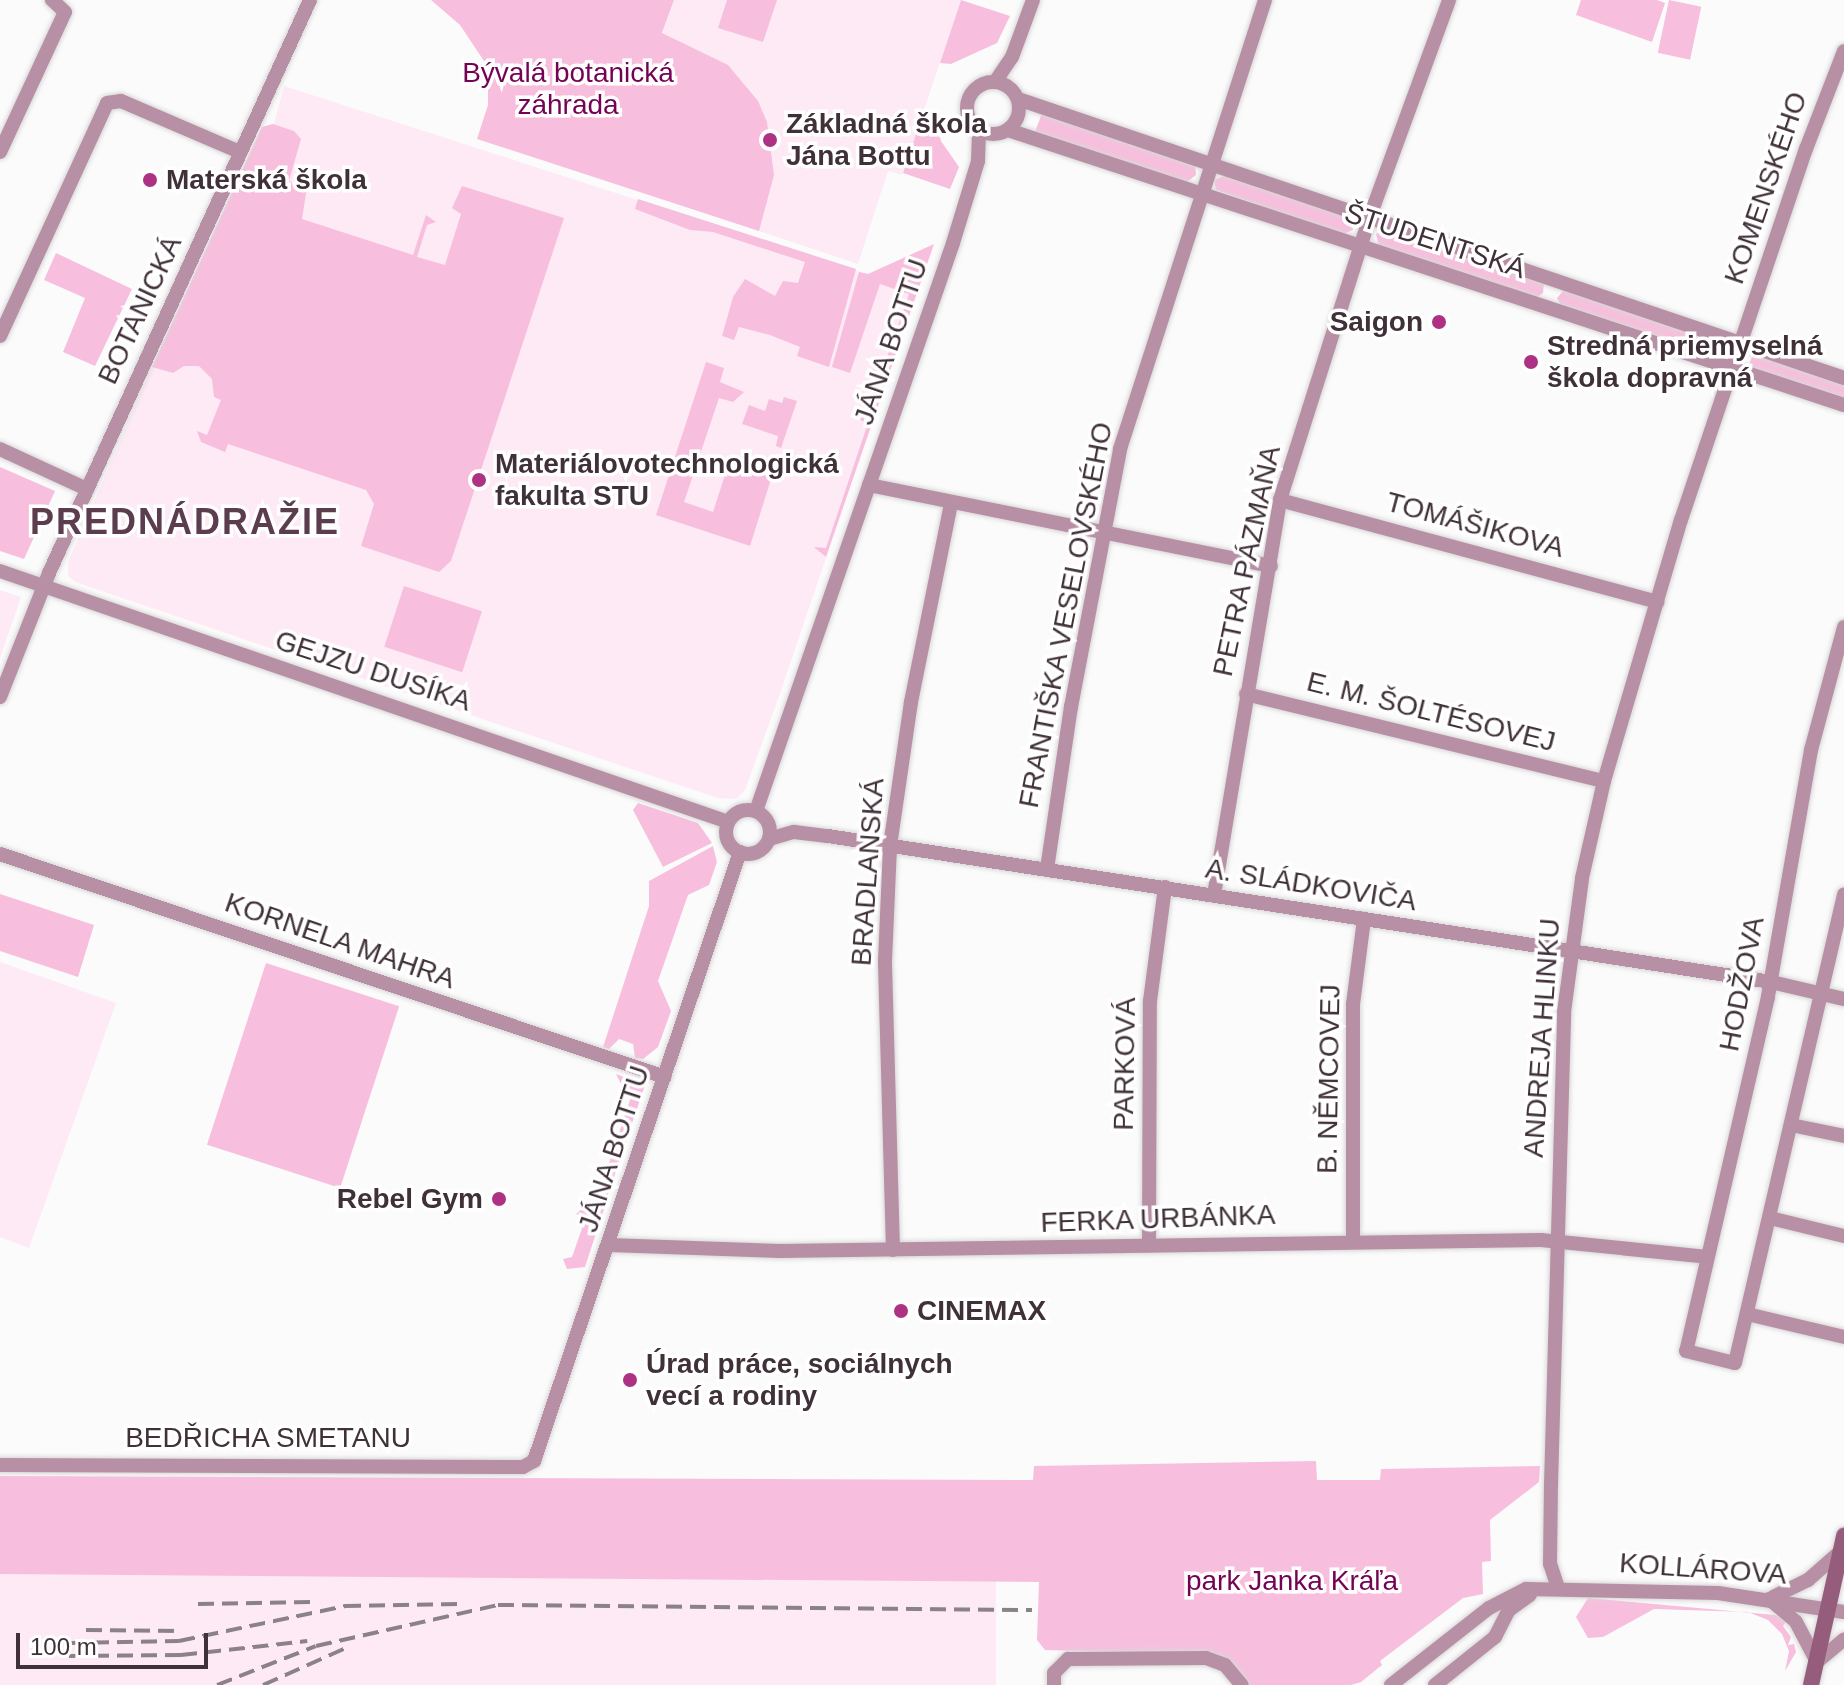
<!DOCTYPE html>
<html>
<head>
<meta charset="utf-8">
<style>
  body { margin:0 }
  #map { position:relative; width:1844px; height:1685px; overflow:hidden; background:#fbfbfb; font-family:Arial,sans-serif }
  div>[style] { position:absolute }
  [style*='--x'] { left:calc(var(--x)*1px); top:calc(var(--y)*1px); width:calc(var(--w)*1px); rotate:calc(var(--a)*1deg) }
  .built>* { inset:0; background:#fdeaf4; transform-origin:0 0 }
  .green>* { inset:0; background:#f7bfdd; transform-origin:0 0 }
  .roads { filter:drop-shadow(0 0 2px #d9d7d8) drop-shadow(0 0 2px #d9d7d8) }
  .street>* { height:14px; margin:-7px; padding:0 7px; transform-origin:7px; border-radius:7px; background:#b890a5 }
  .street>.ring { margin:-7px; padding:0; box-sizing:content-box; background:none; border:14px solid #b890a5; border-radius:50% }
  .secondary>* { height:16px; margin:-8px; padding:0 8px; transform-origin:8px; border-radius:8px; background:#955c7c }
  .rail>* { height:4px; margin-top:-2px; transform-origin:0; background:repeating-linear-gradient(90deg,#8b8287 0 16px,transparent 0 24px) }
  .dots>* { width:22px; height:22px; translate:-50% -50%; box-sizing:border-box; border:4px solid #fff; border-radius:50% }
  span { translate:-50% -50%; white-space:nowrap; text-align:center; line-height:1.15; -webkit-text-stroke:7px #fff; paint-order:stroke }
  .park-label { font-size:28px; color:#740453 }
  .poi-label { font-size:28px; color:#403139; font-weight:700 }
  .left { translate:0 -50%; text-align:left }
  .right { translate:-100% -50%; text-align:right }
  .street-label { font-size:28px; color:#403139 }
  .district-label { font-size:36px; color:#5c3d4e; font-weight:700; letter-spacing:2px }
  .scale { position:absolute; left:16px; top:1633px; width:192px; height:36px; box-sizing:border-box; border:4px solid #403139; border-top:0; padding-left:10px; font-size:24px; line-height:28px; white-space:nowrap; color:#403139; -webkit-text-stroke:6px #fff; paint-order:stroke }
</style>
</head>
<body>
<div id="map">
  <div class="built">
    <div style="clip-path:polygon(674px 0,961px 0,902px 175px,888px 171px,858px 264px,612px 182px)"></div>
    <div style="clip-path:polygon(284px 86px,917px 290px,778px 699px,745px 790px,736px 799px,718px 798px,328px 667px,325px 658px,302px 651px,297px 657px,75px 582px,68px 575px,68px 562px,152px 367px,262px 127px,274px 124px)"></div>
    <div style="clip-path:polygon(0 590px,21px 597px,0 658px)"></div>
    <div style="clip-path:polygon(0 962px,116px 1003px,29px 1248px,0 1237px)"></div>
    <div style="left:0;top:1574px;width:996px;height:111px"></div>
  </div>
  <div class="green">
    <div style="clip-path:polygon(431px 0,674px 0,662px 33px,728px 65px,758px 101px,767px 122px,774px 175px,759px 231px,477px 139px,488px 105px,488px 67px,460px 25px)"></div>
    <div style="clip-path:polygon(727px 0,777px 0,763px 42px,718px 28px)"></div>
    <div style="clip-path:polygon(961px 0,1010px 16px,997px 43px,951px 64px,940px 63px)"></div>
    <div style="clip-path:polygon(1581px 0,1657px 0,1665px 3px,1652px 42px,1576px 15px)"></div>
    <div style="left:1669px;top:0;width:33px;height:54px;rotate:12deg"></div>
    <div style="clip-path:polygon(924px 110px,933px 115px,941px 141px,959px 167px,950px 189px,903px 173px)"></div>
    <div style="clip-path:polygon(1042px 113px,1195px 164px,1196px 175px,1187px 182px,1035px 132px)"></div>
    <div style="clip-path:polygon(273px 124px,294px 131px,301px 139px,289px 181px,307px 187px,302px 219px,413px 255px,426px 215px,436px 222px,427px 225px,417px 257px,445px 265px,461px 214px,452px 208px,462px 186px,564px 218px,451px 561px,439px 572px,361px 546px,374px 504px,366px 490px,228px 444px,225px 452px,201px 442px,197px 431px,207px 435px,221px 400px,214px 397px,212px 379px,199px 366px,184px 366px,173px 373px,152px 367px,262px 127px)"></div>
    <div style="clip-path:polygon(1226px 175px,1352px 219px,1353px 230px,1343px 234px,1216px 190px,1214px 180px)"></div>
    <div style="clip-path:polygon(638px 199px,856px 269px,829px 367px,797px 356px,800px 347px,770px 335px,739px 327px,734px 340px,722px 336px,733px 297px,745px 279px,775px 296px,783px 281px,798px 283px,805px 262px,713px 232px,690px 230px,635px 209px)"></div>
    <div style="clip-path:polygon(1382px 229px,1544px 284px,1543px 293px,1536px 298px,1379px 246px,1376px 234px)"></div>
    <div style="clip-path:polygon(934px 244px,888px 377px,871px 376px,873px 369px,882px 372px,909px 294px,880px 284px,850px 373px,832px 367px,859px 272px,868px 274px)"></div>
    <div style="clip-path:polygon(56px 253px,132px 289px,95px 366px,63px 352px,85px 298px,44px 280px)"></div>
    <div style="clip-path:polygon(1565px 289px,1722px 343px,1724px 352px,1718px 358px,1561px 306px,1557px 298px)"></div>
    <div style="clip-path:polygon(1753px 354px,1844px 383px,1844px 401px,1748px 367px)"></div>
    <div style="clip-path:polygon(706px 362px,724px 368px,720px 382px,744px 392px,733px 402px,719px 398px,684px 502px,713px 512px,731px 456px,767px 469px,772px 459px,777px 460px,750px 546px,656px 515px)"></div>
    <div style="clip-path:polygon(784px 397px,797px 401px,781px 448px,776px 446px,778px 436px,742px 424px,749px 405px,765px 411px,769px 399px,782px 403px)"></div>
    <div style="clip-path:polygon(868px 402px,879px 403px,826px 557px,814px 547px,826px 548px,868px 423px,860px 420px)"></div>
    <div style="clip-path:polygon(0 467px,55px 491px,24px 559px,0 551px)"></div>
    <div style="left:404px;top:586px;width:82px;height:64px;rotate:18deg"></div>
    <div style="clip-path:polygon(638px 803px,698px 823px,712px 843px,663px 867px,633px 810px)"></div>
    <div style="clip-path:polygon(713px 846px,717px 862px,709px 885px,688px 895px,658px 981px,671px 1011px,658px 1047px,643px 1059px,635px 1058px,633px 1044px,619px 1039px,609px 1049px,603px 1047px,649px 906px,649px 881px)"></div>
    <div style="clip-path:polygon(0 894px,94px 925px,78px 977px,0 951px)"></div>
    <div style="left:266px;top:963px;width:140px;height:191px;rotate:18deg"></div>
    <div style="clip-path:polygon(616px 1074px,645px 1085px,605px 1203px,589px 1198px,598px 1196px,633px 1091px,625px 1092px)"></div>
    <div style="clip-path:polygon(587px 1204px,604px 1209px,585px 1267px,567px 1269px,563px 1259px,572px 1257px,586px 1217px,576px 1214px)"></div>
    <div style="clip-path:polygon(1316px 1461px,1317px 1480px,1380px 1480px,1381px 1469px,1540px 1466px,1539px 1482px,1490px 1520px,1491px 1561px,1482px 1562px,1483px 1594px,1463px 1598px,1380px 1661px,1382px 1665px,1361px 1682px,1351px 1685px,1249px 1685px,1225px 1661px,1209px 1654px,1045px 1650px,1037px 1640px,1039px 1582px,0 1574px,0 1476px,1033px 1480px,1034px 1466px)"></div>
    <div style="clip-path:polygon(1588px 1598px,1775px 1615px,1786px 1621px,1783px 1626px,1791px 1637px,1788px 1645px,1794px 1644px,1796px 1652px,1785px 1671px,1789px 1651px,1782px 1634px,1768px 1620px,1748px 1612px,1654px 1609px,1603px 1637px,1588px 1638px,1576px 1617px)"></div>
  </div>
  <div class="roads">
    <div class="street">
      <div class="ring" style="left:967px;top:82px;width:38px;height:38px"></div>
      <div style="--x:995;--y:82;--w:30;--a:-56"></div>
      <div style="--x:1012;--y:57;--w:61;--a:-69.8"></div>
      <div style="--x:1018;--y:99;--w:872;--a:18.66"></div>
      <div style="--x:1008;--y:130;--w:880;--a:18.21"></div>
      <div style="--x:0;--y:152;--w:154;--a:-65.1"></div>
      <div style="--x:65;--y:12;--w:18;--a:-137"></div>
      <div style="--x:0;--y:336;--w:256;--a:-65.3"></div>
      <div style="--x:107;--y:103;--w:14;--a:-8"></div>
      <div style="--x:121;--y:101;--w:129;--a:23.2"></div>
      <div style="--x:0;--y:449;--w:96;--a:24.7"></div>
      <div style="--x:869;--y:485;--w:410;--a:11.4"></div>
      <div style="--x:1280;--y:500;--w:391;--a:15.1"></div>
      <div style="--x:0;--y:571;--w:770;--a:19.02"></div>
      <div style="--x:1844;--y:627;--w:127;--a:105"></div>
      <div style="--x:1811;--y:750;--w:251;--a:99.9"></div>
      <div style="--x:1768;--y:997;--w:363;--a:103"></div>
      <div style="--x:1686;--y:1351;--w:50;--a:13.8"></div>
      <div style="--x:1735;--y:1363;--w:481;--a:-76.9"></div>
      <div style="--x:1246;--y:694;--w:368;--a:13.7"></div>
      <div style="--x:0;--y:697;--w:133;--a:-68.4"></div>
      <div style="--x:49;--y:573;--w:630;--a:-65.51"></div>
      <div class="ring" style="left:726px;top:810px;width:30px;height:30px"></div>
      <div style="--x:756;--y:811;--w:601;--a:-70.87"></div>
      <div style="--x:953;--y:243;--w:86;--a:-73"></div>
      <div style="--x:978;--y:161;--w:32;--a:-88"></div>
      <div style="--x:769;--y:839;--w:26;--a:-16"></div>
      <div style="--x:794;--y:832;--w:34;--a:7"></div>
      <div style="--x:828;--y:836;--w:954;--a:8.8"></div>
      <div style="--x:1771;--y:982;--w:75;--a:13.1"></div>
      <div style="--x:0;--y:854;--w:701;--a:18.54"></div>
      <div style="--x:1047;--y:869;--w:164;--a:-81.6"></div>
      <div style="--x:1071;--y:707;--w:263;--a:-79.2"></div>
      <div style="--x:1120;--y:449;--w:472;--a:-72.1"></div>
      <div style="--x:1214;--y:895;--w:400;--a:-80.5"></div>
      <div style="--x:1280;--y:500;--w:295;--a:-72.4"></div>
      <div style="--x:1369;--y:219;--w:233;--a:-69.9"></div>
      <div style="--x:1791;--y:1125;--w:54;--a:11.7"></div>
      <div style="--x:1770;--y:1218;--w:76;--a:13.7"></div>
      <div style="--x:1353;--y:1241;--w:237;--a:-90"></div>
      <div style="--x:1353;--y:1004;--w:86;--a:-82.6"></div>
      <div style="--x:1149;--y:1243;--w:242;--a:-89.8"></div>
      <div style="--x:1150;--y:1001;--w:115;--a:-82.5"></div>
      <div style="--x:609;--y:1245;--w:171;--a:2"></div>
      <div style="--x:780;--y:1251;--w:761;--a:-0.83"></div>
      <div style="--x:1541;--y:1240;--w:167;--a:5.8"></div>
      <div style="--x:893;--y:1250;--w:289;--a:-91.6"></div>
      <div style="--x:885;--y:961;--w:115;--a:-87.5"></div>
      <div style="--x:890;--y:846;--w:146;--a:-81.7"></div>
      <div style="--x:911;--y:702;--w:202;--a:-78.6"></div>
      <div style="--x:1747;--y:1314;--w:100;--a:13.3"></div>
      <div style="--x:0;--y:1465;--w:523;--a:0.22"></div>
      <div style="--x:523;--y:1467;--w:13;--a:-29"></div>
      <div style="--x:534;--y:1461;--w:643;--a:-71.31"></div>
      <div style="--x:1558;--y:1588;--w:25;--a:-108"></div>
      <div style="--x:1550;--y:1564;--w:79;--a:-89.3"></div>
      <div style="--x:1551;--y:1485;--w:473;--a:-88.4"></div>
      <div style="--x:1564;--y:1012;--w:135;--a:-82.3"></div>
      <div style="--x:1582;--y:878;--w:99;--a:-77.2"></div>
      <div style="--x:1604;--y:781;--w:272;--a:-73.6"></div>
      <div style="--x:1681;--y:520;--w:391;--a:-71.4"></div>
      <div style="--x:1806;--y:149;--w:105;--a:-68.8"></div>
      <div style="--x:1773;--y:1597;--w:39;--a:-26"></div>
      <div style="--x:1808;--y:1580;--w:45;--a:-41.4"></div>
      <div style="--x:1769;--y:1599;--w:35;--a:40"></div>
      <div style="--x:1796;--y:1622;--w:45;--a:62.3"></div>
      <div style="--x:1817;--y:1662;--w:35;--a:-40"></div>
      <div style="--x:1054;--y:1685;--w:12;--a:-90"></div>
      <div style="--x:1054;--y:1673;--w:20;--a:-45"></div>
      <div style="--x:1068;--y:1659;--w:138;--a:-0.4"></div>
      <div style="--x:1206;--y:1658;--w:20;--a:20"></div>
      <div style="--x:1225;--y:1665;--w:26;--a:50"></div>
      <div style="--x:1391;--y:1685;--w:125;--a:-38.2"></div>
      <div style="--x:1489;--y:1608;--w:42;--a:-27.2"></div>
      <div style="--x:1526;--y:1589;--w:192;--a:1.2"></div>
      <div style="--x:1718;--y:1593;--w:127;--a:8.6"></div>
      <div style="--x:1435;--y:1685;--w:77;--a:-38.7"></div>
      <div style="--x:1495;--y:1637;--w:30;--a:-63"></div>
      <div style="--x:1509;--y:1610;--w:26;--a:-36"></div>
    </div>
    <div class="secondary">
      <div style="--x:1811;--y:1685;--w:153;--a:-77.5"></div>
    </div>
  </div>
  <div class="rail">
    <div style="--x:198;--y:1604;--w:113;--a:-1"></div>
    <div style="--x:86;--y:1630;--w:95;--a:0.6"></div>
    <div style="--x:69;--y:1643;--w:110;--a:-1"></div>
    <div style="--x:179;--y:1641;--w:170;--a:-11.9"></div>
    <div style="--x:345;--y:1606;--w:114;--a:-1"></div>
    <div style="--x:69;--y:1656;--w:112;--a:-0.5"></div>
    <div style="--x:181;--y:1655;--w:127;--a:-6.3"></div>
    <div style="--x:217;--y:1685;--w:106;--a:-21.5"></div>
    <div style="--x:316;--y:1646;--w:187;--a:-12.7"></div>
    <div style="--x:498;--y:1605;--w:534;--a:0.54"></div>
    <div style="--x:263;--y:1685;--w:95;--a:-24.1"></div>
  </div>
  <div class="dots">
    <div style="left:770px;top:140px;background:#ae3283"></div>
    <div style="left:150px;top:180px;background:#ae3283"></div>
    <div style="left:1439px;top:322px;background:#ae3283"></div>
    <div style="left:1531px;top:362px;background:#ae3283"></div>
    <div style="left:479px;top:480px;background:#ae3283"></div>
    <div style="left:499px;top:1199px;background:#ae3283"></div>
    <div style="left:901px;top:1311px;background:#ae3283"></div>
    <div style="left:630px;top:1380px;background:#ae3283"></div>
  </div>
  <div class="park-label">
    <span style="left:568px;top:89px">Bývalá botanická<br>záhrada</span>
    <span style="left:1292px;top:1581px">park Janka Kráľa</span>
  </div>
  <div class="poi-label">
    <span class="left" style="left:786px;top:140px">Základná škola<br>Jána Bottu</span>
    <span class="left" style="left:166px;top:180px">Materská škola</span>
    <span class="right" style="left:1423px;top:322px">Saigon</span>
    <span class="left" style="left:1547px;top:362px">Stredná priemyselná<br>škola dopravná</span>
    <span class="left" style="left:495px;top:480px">Materiálovotechnologická<br>fakulta STU</span>
    <span class="right" style="left:483px;top:1199px">Rebel Gym</span>
    <span class="left" style="left:917px;top:1311px">CINEMAX</span>
    <span class="left" style="left:646px;top:1380px">Úrad práce, sociálnych<br>vecí a rodiny</span>
  </div>
  <div class="street-label">
    <span style="left:1766px;top:188px;rotate:-71deg">KOMENSKÉHO</span>
    <span style="left:1435px;top:241px;rotate:18deg">ŠTUDENTSKÁ</span>
    <span style="left:140px;top:310px;rotate:-65deg">BOTANICKÁ</span>
    <span style="left:891px;top:342px;rotate:-71deg">JÁNA BOTTU</span>
    <span style="left:1475px;top:525px;rotate:15deg">TOMÁŠIKOVA</span>
    <span style="left:1247px;top:561px;rotate:-78deg">PETRA PÁZMAŇA</span>
    <span style="left:1066px;top:615px;rotate:-79deg">FRANTIŠKA VESELOVSKÉHO</span>
    <span style="left:373px;top:671px;rotate:18deg">GEJZU DUSÍKA</span>
    <span style="left:1431px;top:712px;rotate:14deg">E. M. ŠOLTÉSOVEJ</span>
    <span style="left:868px;top:872px;rotate:-86deg">BRADLANSKÁ</span>
    <span style="left:1311px;top:885px;rotate:9deg">A. SLÁDKOVIČA</span>
    <span style="left:340px;top:941px;rotate:19deg">KORNELA MAHRA</span>
    <span style="left:1742px;top:984px;rotate:-79deg">HODŽOVA</span>
    <span style="left:1542px;top:1038px;rotate:-86deg">ANDREJA HLINKU</span>
    <span style="left:1125px;top:1064px;rotate:-89deg">PARKOVÁ</span>
    <span style="left:1329px;top:1079px;rotate:-89deg">B. NĚMCOVEJ</span>
    <span style="left:614px;top:1149px;rotate:-72deg">JÁNA BOTTU</span>
    <span style="left:1158px;top:1219px;rotate:-2deg">FERKA URBÁNKA</span>
    <span style="left:268px;top:1438px">BEDŘICHA SMETANU</span>
    <span style="left:1703px;top:1569px;rotate:4deg">KOLLÁROVA</span>
  </div>
  <div class="district-label">
    <span style="left:185px;top:522px">PREDNÁDRAŽIE</span>
  </div>
  <div class="scale">100 m</div>
</div>
</body>
</html>
